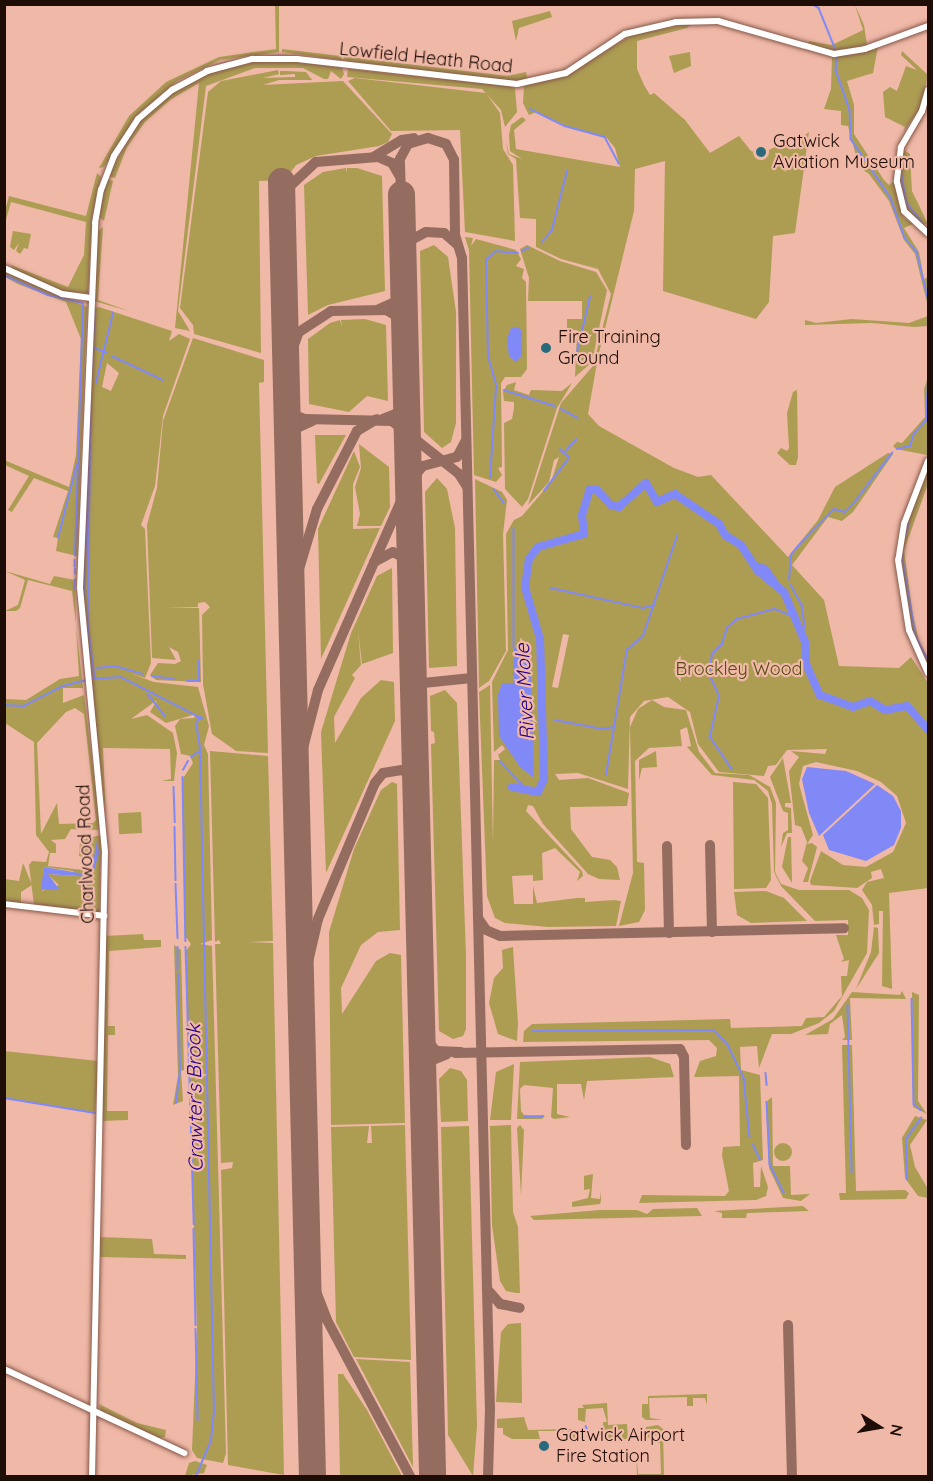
<!DOCTYPE html>
<html>
<head>
<meta charset="utf-8">
<style>
  body { margin:0 }
  #map { position:relative; width:933px; height:1481px; overflow:hidden; background:#efb8a7; font-family:Quicksand,sans-serif }
  div>[style] { position:absolute }
  [style*='--x'] { left:calc(var(--x)*1px); top:calc(var(--y)*1px); width:calc(var(--w)*1px); rotate:calc(var(--a)*1deg) }
  .green>* { inset:0; background:#ac9d53; transform-origin:0 0 }
  .round { border-radius:50% }
  .water>* { inset:0; background:#8189f7 }
  .stream>* { height:1.5px; margin:-0.75px; padding:0 0.75px; transform-origin:0.75px; border-radius:0.75px; background:#8189f7 }
  .river>* { height:8px; margin:-4px; padding:0 4px; transform-origin:4px; border-radius:4px; background:#8189f7 }
  .taxiway>* { height:10px; margin:-5px; padding:0 5px; transform-origin:5px; border-radius:5px; background:#946c60 }
  .runway>* { height:27px; margin:-13.5px; padding:0 13.5px; transform-origin:13.5px; border-radius:13.5px; background:#946c60 }
  .roads { filter:drop-shadow(0 0 2px #865748) drop-shadow(0 0 2px #865748) }
  .minor>* { height:6px; margin:-3px; padding:0 3px; transform-origin:3px; border-radius:3px; background:#fff }
  .dots>* { width:16px; height:16px; translate:-50% -50%; box-sizing:border-box; border:3px solid #efb8a7; border-radius:50% }
  span { translate:-50% -50%; white-space:nowrap; text-align:center; line-height:1.15; -webkit-text-stroke:4.5px #efb8a7; paint-order:stroke }
  .street-label { font-size:18px; color:#1e0c06 }
  .poi-label { font-size:18px; color:#1e0c06 }
  .left { translate:0 -50%; text-align:left }
  .park-label { font-size:18px; color:#554a0f }
  .water-label { font-size:20px; color:#27008d; font-style:italic }
  .frame { position:absolute; inset:0; border:6px solid #1e0c06; pointer-events:none }
  .north { position:absolute; left:849px; top:1397px; width:60px; height:60px; -webkit-text-stroke:4px #efb8a7; paint-order:stroke; rotate:101deg; font-size:16px; font-weight:700; line-height:24px; text-align:center; color:#1e0c06 }
  .north::after { content:''; display:block; margin:auto; width:21px; height:27px; background:#1e0c06; clip-path:polygon(50% 0,100% 100%,50% 72%,0 100%) }
</style>
</head>
<body>
<div id="map">
  <div class="green">
    <div style="clip-path:polygon(275px 5px,279px 5px,279px 52px,220px 60px,177px 81px,138px 114px,104px 167px,99px 168px,129px 116px,166px 82px,219px 57px,276px 49px)"></div>
    <div style="clip-path:polygon(855px 5px,864px 25px,867px 45px,834px 51px,808px 44px,809px 41px,832px 45px,863px 30px)"></div>
    <div style="clip-path:polygon(550px 11px,552px 17px,519px 28px,516px 41px,512px 21px)"></div>
    <div style="clip-path:polygon(evenodd,692px 23px,687px 28px,637px 41px,637px 69px,644px 85px,650px 95px,654px 93px,685px 120px,710px 153px,739px 136px,751px 151px,761px 154px,785px 142px,789px 147px,809px 132px,795px 233px,773px 236px,769px 302px,756px 319px,663px 291px,665px 161px,635px 169px,634px 211px,598px 357px,588px 414px,599px 426px,674px 468px,698px 477px,711px 475px,788px 557px,818px 520px,835px 487px,888px 453px,893px 454px,853px 512px,842px 521px,828px 517px,792px 565px,824px 600px,839px 666px,899px 668px,911px 657px,928px 683px,928px 888px,889px 893px,892px 989px,882px 986px,883px 911px,879px 911px,879px 924px,874px 925px,872px 905px,862px 890px,867px 882px,884px 878px,881px 869px,871px 872px,872px 878px,857px 888px,811px 885px,810px 881px,821px 851px,843px 865px,866px 867px,893px 852px,906px 823px,897px 796px,881px 782px,857px 771px,816px 762px,803px 766px,799px 784px,813px 835px,807px 844px,812px 843px,817px 847px,808px 882px,803px 882px,808px 868px,802px 861px,807px 842px,801px 827px,808px 829px,795px 825px,789px 771px,799px 757px,791px 751px,825px 754px,827px 749px,787px 750px,776px 765px,768px 766px,764px 776px,719px 772px,698px 744px,690px 712px,668px 697px,644px 701px,630px 717px,628px 789px,578px 773px,555px 774px,559px 780px,588px 778px,629px 793px,627px 806px,570px 807px,571px 829px,592px 857px,610px 860px,617px 867px,620px 880px,599px 879px,588px 874px,543px 824px,533px 806px,528px 805px,526px 811px,582px 871px,583px 876px,577px 881px,580px 872px,555px 848px,542px 853px,543px 880px,533px 881px,533px 875px,512px 876px,514px 904px,533px 904px,533px 886px,537px 903px,577px 898px,585px 898px,585px 902px,614px 900px,621px 901px,616px 926px,548px 927px,505px 923px,495px 918px,487px 896px,479px 692px,490px 685px,493px 845px,494px 760px,500px 760px,498px 755px,505px 749px,502px 745px,494px 752px,492px 682px,508px 650px,506px 534px,514px 520px,522px 516px,551px 482px,559px 457px,554px 460px,549px 482px,528px 505px,561px 403px,593px 366px,611px 294px,598px 269px,561px 259px,536px 247px,536px 219px,520px 218px,516px 159px,508px 154px,506px 141px,509px 154px,522px 159px,510px 151px,509px 135px,511px 125px,522px 117px,526px 120px,514px 130px,516px 149px,620px 167px,615px 148px,606px 137px,573px 129px,536px 112px,529px 115px,523px 103px,524px 86px,561px 77px,632px 35px,692px 23px,563px 634px,569px 635px,558px 688px,552px 687px,563px 634px)"></div>
    <div style="clip-path:polygon(878px 47px,873px 73px,847px 81px,854px 105px,854px 134px,884px 180px,889px 185px,894px 181px,899px 206px,904px 218px,913px 224px,904px 228px,919px 252px,924px 279px,928px 277px,928px 307px,915px 254px,904px 240px,889px 201px,869px 174px,859px 167px,848px 126px,841px 125px,841px 111px,824px 109px,831px 89px,832px 57px)"></div>
    <div style="clip-path:polygon(282px 49px,507px 76px,526px 72px,528px 81px,473px 78px,282px 52px)"></div>
    <div style="clip-path:polygon(902px 51px,928px 75px,921px 107px,904px 131px,905px 127px,885px 117px,883px 92px,890px 87px,897px 91px,906px 66px,917px 70px,901px 55px)"></div>
    <div style="clip-path:polygon(690px 52px,691px 66px,674px 73px,669px 56px)"></div>
    <div style="clip-path:polygon(276px 59px,342px 68px,344px 74px,341px 79px,331px 71px,328px 79px,324px 79px,303px 68px,255px 68px,206px 86px,178px 311px,190px 331px,175px 328px,199px 83px,170px 100px,145px 122px,127px 147px,115px 178px,107px 176px,142px 118px,167px 96px,202px 75px,235px 64px)"></div>
    <div style="clip-path:polygon(348px 69px,511px 86px,515px 89px,517px 112px,505px 127px,501px 110px,482px 89px,347px 77px)"></div>
    <div style="clip-path:polygon(278px 70px,279px 74px,263px 78px,295px 77px,295px 74px,280px 75px,280px 71px,286px 71px,306px 72px,312px 80px,279px 80px,263px 85px,343px 81px,392px 134px,388px 142px,379px 146px,316px 156px,296px 165px,285px 180px,259px 181px,261px 353px,194px 334px,193px 325px,180px 308px,208px 92px,221px 81px)"></div>
    <div style="clip-path:polygon(355px 78px,486px 93px,500px 113px,503px 149px,513px 165px,515px 241px,465px 232px,460px 130px,391px 131px,348px 81px)"></div>
    <div style="clip-path:polygon(902px 149px,910px 154px,912px 191px,928px 224px,920px 225px,907px 211px,899px 188px)"></div>
    <div style="clip-path:polygon(346px 168px,346px 173px,347px 168px,357px 168px,382px 176px,385px 291px,328px 305px,308px 315px,304px 185px,323px 172px)"></div>
    <div style="clip-path:polygon(97px 173px,101px 177px,92px 217px,88px 293px,65px 292px,13px 269px,11px 265px,68px 287px,84px 255px,86px 222px,11px 202px,5px 223px,5px 211px,9px 196px,86px 216px)"></div>
    <div style="clip-path:polygon(106px 179px,113px 181px,104px 221px,99px 217px)"></div>
    <div style="clip-path:polygon(103px 227px,98px 300px,129px 311px,94px 301px,97px 232px)"></div>
    <div style="clip-path:polygon(13px 231px,31px 234px,28px 249px,24px 248px,20px 254px,16px 251px,19px 243px,14px 250px,10px 247px)"></div>
    <div style="clip-path:polygon(465px 237px,473px 238px,471px 246px,476px 239px,516px 250px,521px 259px,516px 266px,524px 269px,522px 278px,526px 282px,527px 369px,521px 377px,505px 377px,501px 383px,502px 467px,498px 468px,502px 475px,496px 482px,474px 475px,469px 250px)"></div>
    <div style="clip-path:polygon(434px 245px,448px 257px,456px 312px,456px 423px,451px 442px,442px 448px,424px 432px,420px 251px)"></div>
    <div style="clip-path:polygon(527px 245px,560px 261px,596px 272px,607px 290px,592px 362px,575px 377px,577px 330px,567px 330px,567px 319px,582px 319px,582px 301px,528px 301px,529px 278px,520px 249px)"></div>
    <div style="clip-path:polygon(5px 271px,87px 307px,77px 556px,56px 551px,58px 538px,53px 537px,68px 491px,34px 478px,12px 512px,8px 510px,29px 476px,5px 465px,4px 460px,69px 487px,76px 455px,81px 339px,66px 302px,18px 284px,5px 277px)"></div>
    <div style="clip-path:polygon(evenodd,99px 307px,172px 331px,169px 341px,179px 334px,190px 339px,163px 416px,155px 486px,141px 525px,145px 529px,151px 663px,145px 678px,129px 673px,154px 682px,198px 687px,209px 726px,204px 745px,208px 754px,212px 940px,200px 944px,212px 946px,226px 1453px,223px 1463px,197px 1458px,192px 1450px,197px 1329px,186px 951px,191px 944px,185px 936px,182px 780px,193px 763px,190px 756px,181px 754px,175px 726px,180px 719px,194px 718px,196px 714px,166px 723px,150px 712px,157px 700px,131px 719px,147px 715px,173px 733px,177px 753px,174px 781px,162px 781px,171px 779px,170px 749px,103px 748px,106px 818px,83px 604px,94px 308px,99px 307px,107px 363px,119px 373px,111px 391px,102px 387px,107px 363px)"></div>
    <div style="clip-path:polygon(928px 316px,928px 326px,914px 327px,872px 323px,805px 325px,805px 320px,816px 323px,852px 319px,909px 323px)"></div>
    <div style="clip-path:polygon(365px 319px,386px 325px,388px 401px,367px 396px,349px 412px,309px 404px,308px 339px,330px 323px,340px 320px,342px 327px,341px 320px)"></div>
    <div style="clip-path:polygon(193px 338px,264px 360px,264px 382px,259px 383px,268px 753px,236px 751px,212px 734px,203px 684px,202px 615px,210px 607px,205px 602px,198px 603px,198px 607px,165px 607px,199px 608px,201px 682px,156px 680px,150px 675px,158px 663px,175px 664px,181px 661px,178px 652px,169px 647px,176px 660px,152px 658px,147px 525px,157px 488px,163px 421px)"></div>
    <div style="clip-path:polygon(928px 377px,927px 455px,896px 449px,893px 446px,897px 442px,902px 443px,925px 417px,924px 389px)"></div>
    <div style="clip-path:polygon(516px 382px,514px 390px,529px 395px,531px 390px,562px 391px,572px 383px,557px 408px,528px 499px,522px 507px,505px 489px,504px 423px,512px 419px,514px 408px,514px 402px,504px 401px,503px 392px,507px 385px)"></div>
    <div style="clip-path:polygon(797px 390px,798px 457px,796px 465px,790px 465px,777px 453px,781px 448px,787px 451px,789px 448px,787px 413px,793px 392px)"></div>
    <div style="clip-path:polygon(315px 435px,346px 435px,319px 484px,317px 483px)"></div>
    <div style="clip-path:polygon(359px 444px,389px 467px,390px 507px,381px 526px,357px 526px,360px 514px,355px 487px,361px 468px)"></div>
    <div style="clip-path:polygon(354px 451px,360px 467px,353px 484px,353px 529px,380px 528px,321px 659px,318px 529px)"></div>
    <div style="clip-path:polygon(928px 466px,928px 484px,904px 550px,913px 615px,919px 641px,928px 658px,928px 671px,913px 640px,899px 557px,908px 516px)"></div>
    <div style="clip-path:polygon(437px 478px,447px 489px,455px 528px,457px 666px,429px 668px,425px 492px)"></div>
    <div style="clip-path:polygon(475px 479px,502px 492px,507px 500px,503px 534px,506px 651px,489px 681px,479px 688px)"></div>
    <div style="clip-path:polygon(392px 568px,393px 653px,362px 664px,358px 630px,361px 665px,352px 675px,355px 678px,334px 717px,335px 743px,361px 698px,381px 680px,394px 682px,395px 721px,326px 873px,321px 732px,351px 633px,377px 576px)"></div>
    <div style="clip-path:polygon(5px 571px,50px 584px,54px 576px,75px 580px,76px 623px,72px 591px,28px 580px,20px 608px,16px 611px,5px 611px,18px 605px,25px 580px)"></div>
    <div style="clip-path:polygon(evenodd,76px 626px,83px 688px,63px 688px,63px 703px,84px 695px,100px 827px,98px 830px,71px 829px,65px 839px,51px 840px,56px 844px,56px 853px,50px 853px,48px 866px,83px 870px,84px 863px,88px 863px,88px 871px,92px 872px,94px 861px,79px 856px,80px 840px,101px 835px,99px 912px,34px 905px,29px 865px,32px 861px,46px 862px,49px 852px,36px 835px,34px 742px,5px 723px,5px 699px,26px 700px,60px 679px,79px 676px,76px 626px,75px 708px,84px 714px,96px 820px,93px 823px,59px 824px,57px 803px,41px 834px,37px 743px,66px 712px,75px 708px,76px 626px,44px 867px,73px 871px,76px 876px,47px 874px,59px 885px,42px 891px,44px 867px)"></div>
    <div style="clip-path:polygon(445px 690px,457px 703px,466px 956px,466px 1029px,463px 1036px,453px 1039px,439px 1031px,431px 744px,435px 743px,434px 732px,431px 731px,430px 696px)"></div>
    <div style="clip-path:polygon(652px 700px,664px 707px,686px 710px,699px 752px,715px 773px,749px 775px,770px 787px,776px 803px,775px 872px,781px 884px,799px 890px,849px 890px,862px 898px,869px 910px,867px 953px,834px 1011px,819px 1023px,791px 1034px,772px 1034px,759px 1068px,757px 1046px,740px 1047px,741px 1070px,760px 1075px,763px 1160px,753px 1163px,754px 1187px,760px 1187px,761px 1166px,768px 1187px,766px 1196px,756px 1200px,639px 1203px,642px 1195px,725px 1196px,729px 1191px,722px 1155px,723px 1147px,740px 1146px,739px 1076px,694px 1077px,700px 1061px,716px 1056px,717px 1048px,709px 1040px,523px 1042px,524px 1031px,532px 1024px,730px 1019px,731px 1028px,802px 1026px,806px 1018px,824px 1017px,842px 996px,841px 976px,847px 976px,849px 960px,841px 962px,844px 959px,836px 935px,848px 935px,848px 920px,815px 921px,781px 886px,774px 872px,772px 804px,768px 791px,754px 780px,712px 775px,687px 747px,691px 746px,687px 727px,680px 730px,682px 746px,649px 748px,635px 761px,637px 862px,644px 863px,645px 910px,639px 922px,619px 926px,633px 873px,630px 727px,638px 709px)"></div>
    <div style="clip-path:polygon(210px 751px,268px 756px,273px 941px,246px 942px,273px 943px,284px 1475px,228px 1465px,221px 1170px,232px 1168px,233px 1162px,221px 1163px,215px 944px,221px 944px,219px 940px,215px 942px)"></div>
    <div style="clip-path:polygon(656px 751px,657px 767px,642px 768px,639px 780px,639px 760px)"></div>
    <div style="clip-path:polygon(783px 758px,791px 803px,785px 803px,785px 807px,791px 808px,792px 833px,787px 833px,781px 847px,783px 833px,788px 830px,788px 813px,783px 811px,770px 777px)"></div>
    <div style="clip-path:polygon(392px 782px,397px 784px,400px 930px,378px 932px,361px 945px,341px 988px,342px 1014px,376px 961px,390px 953px,401px 955px,405px 1123px,331px 1125px,329px 932px,354px 849px,381px 790px)"></div>
    <div style="clip-path:polygon(733px 782px,756px 784px,768px 798px,771px 880px,766px 888px,734px 889px)"></div>
    <div style="left:141px;top:812px;width:21px;height:23px;rotate:87deg"></div>
    <div style="clip-path:polygon(788px 837px,791px 837px,792px 883px,782px 867px)"></div>
    <div style="clip-path:polygon(23px 863px,32px 885px,21px 892px,21px 902px,25px 904px,5px 902px,5px 879px,19px 881px)"></div>
    <div style="clip-path:polygon(766px 891px,784px 898px,807px 921px,751px 923px,737px 915px,734px 892px)"></div>
    <div style="clip-path:polygon(874px 927px,878px 928px,879px 953px,856px 989px,871px 952px)"></div>
    <div style="clip-path:polygon(143px 934px,144px 940px,161px 940px,161px 947px,109px 951px,108px 1026px,115px 1026px,115px 1035px,108px 1035px,107px 1111px,128px 1111px,128px 1120px,102px 1121px,105px 936px)"></div>
    <div style="clip-path:polygon(174px 945px,181px 950px,184px 1070px,181px 1071px,183px 1101px,173px 1105px,178px 1076px)"></div>
    <div style="clip-path:polygon(513px 947px,518px 1024px,517px 1041px,498px 1034px,489px 1003px,494px 978px,503px 968px,502px 950px)"></div>
    <div style="clip-path:polygon(902px 991px,906px 999px,850px 998px,852px 1040px,842px 1040px,845px 1037px,842px 1015px,830px 1024px,828px 1034px,805px 1035px,833px 1019px,852px 992px,900px 995px)"></div>
    <div style="clip-path:polygon(912px 992px,919px 995px,918px 1101px,927px 1114px,913px 1107px)"></div>
    <div style="clip-path:polygon(842px 1045px,852px 1045px,856px 1191px,905px 1190px,909px 1193px,906px 1199px,840px 1200px,839px 1193px,846px 1193px)"></div>
    <div style="clip-path:polygon(4px 1051px,98px 1061px,95px 1113px,5px 1098px)"></div>
    <div style="clip-path:polygon(650px 1057px,670px 1064px,674px 1077px,587px 1081px,584px 1100px,581px 1084px,557px 1084px,557px 1114px,570px 1117px,554px 1119px,551px 1117px,553px 1088px,524px 1085px,520px 1089px,521px 1111px,524px 1115px,545px 1116px,542px 1119px,517px 1119px,520px 1062px)"></div>
    <div style="clip-path:polygon(514px 1064px,511px 1120px,490px 1120px,496px 1072px)"></div>
    <div style="clip-path:polygon(450px 1068px,461px 1071px,467px 1080px,468px 1121px,441px 1122px,439px 1079px)"></div>
    <div style="clip-path:polygon(772px 1097px,773px 1166px,790px 1166px,791px 1195px,810px 1194px,801px 1201px,783px 1198px,769px 1168px,766px 1102px)"></div>
    <div style="clip-path:polygon(915px 1116px,927px 1120px,910px 1145px,915px 1167px,928px 1189px,928px 1198px,918px 1196px,905px 1178px,902px 1138px)"></div>
    <div style="clip-path:polygon(405px 1125px,411px 1360px,354px 1357px,336px 1322px,331px 1127px,369px 1126px,367px 1143px,372px 1143px,371px 1126px)"></div>
    <div style="clip-path:polygon(511px 1125px,513px 1212px,518px 1227px,520px 1293px,516px 1293px,506px 1291px,500px 1281px,492px 1225px,490px 1126px)"></div>
    <div style="clip-path:polygon(520px 1125px,524px 1130px,521px 1195px,517px 1128px)"></div>
    <div style="clip-path:polygon(469px 1126px,477px 1426px,473px 1476px,448px 1435px,441px 1127px)"></div>
    <div class="round" style="left:774px;top:1143px;width:18px;height:18px"></div>
    <div style="clip-path:polygon(593px 1174px,591px 1198px,600px 1199px,601px 1191px,601px 1200px,600px 1204px,572px 1207px,572px 1202px,588px 1198px,590px 1189px,584px 1190px,584px 1176px)"></div>
    <div style="clip-path:polygon(803px 1206px,809px 1211px,747px 1213px,746px 1218px,722px 1218px,722px 1213px,714px 1211px)"></div>
    <div style="clip-path:polygon(697px 1208px,702px 1216px,534px 1220px,530px 1216px,600px 1210px,637px 1210px,647px 1214px,653px 1209px)"></div>
    <div style="clip-path:polygon(100px 1237px,152px 1239px,154px 1254px,186px 1255px,186px 1259px,100px 1257px)"></div>
    <div style="clip-path:polygon(521px 1323px,522px 1403px,496px 1402px,501px 1332px,508px 1324px)"></div>
    <div style="clip-path:polygon(356px 1359px,410px 1362px,413px 1467px,374px 1393px)"></div>
    <div style="clip-path:polygon(338px 1374px,343px 1374px,367px 1410px,402px 1476px,340px 1476px)"></div>
    <div style="clip-path:polygon(707px 1394px,707px 1405px,705px 1398px,693px 1398px,693px 1406px,687px 1406px,687px 1397px,649px 1398px,650px 1418px,662px 1420px,646px 1420px,642px 1417px,642px 1404px,648px 1404px,648px 1396px)"></div>
    <div style="clip-path:polygon(607px 1403px,608px 1425px,627px 1424px,628px 1439px,622px 1439px,622px 1430px,614px 1430px,614px 1439px,599px 1440px,604px 1437px,603px 1422px,607px 1422px,603px 1408px,586px 1409px,585px 1422px,578px 1420px,578px 1408px,584px 1408px,582px 1405px)"></div>
    <div style="clip-path:polygon(99px 1404px,137px 1423px,166px 1430px,165px 1437px,159px 1438px,101px 1411px)"></div>
    <div style="clip-path:polygon(524px 1417px,528px 1430px,575px 1429px,579px 1439px,574px 1441px,570px 1432px,562px 1438px,561px 1431px,538px 1431px,540px 1439px,512px 1439px,503px 1434px,503px 1428px,497px 1428px,497px 1419px)"></div>
    <div style="clip-path:polygon(658px 1425px,663px 1429px,664px 1476px,637px 1476px,636px 1451px,638px 1474px,661px 1474px,660px 1443px,655px 1443px,660px 1441px,660px 1434px,643px 1439px,646px 1427px)"></div>
    <div style="clip-path:polygon(195px 1461px,207px 1465px,204px 1473px,185px 1476px,189px 1463px)"></div>
  </div>
  <div class="water">
    <div style="clip-path:polygon(518px 327px,522px 331px,522px 355px,516px 362px,509px 356px,507px 339px,511px 328px)"></div>
    <div style="clip-path:polygon(514px 648px,530px 650px,534px 778px,520px 767px,499px 736px,498px 695px,502px 683px,513px 683px)"></div>
    <div style="clip-path:polygon(807px 767px,846px 771px,875px 784px,819px 836px,809px 813px,802px 779px)"></div>
    <div style="clip-path:polygon(877px 785px,893px 796px,901px 811px,901px 828px,894px 845px,866px 861px,829px 850px,823px 835px)"></div>
    <div style="clip-path:polygon(97px 840px,99px 853px,92px 877px,48px 874px,59px 889px,41px 890px,44px 867px,91px 875px)"></div>
  </div>
  <div class="stream">
    <div style="--x:812;--y:4;--w:8;--a:30"></div>
    <div style="--x:819;--y:8;--w:45;--a:68"></div>
    <div style="--x:837;--y:57;--w:13;--a:94"></div>
    <div style="--x:836;--y:70;--w:42;--a:70.7"></div>
    <div style="--x:850;--y:110;--w:29;--a:88"></div>
    <div style="--x:851;--y:139;--w:71;--a:55.9"></div>
    <div style="--x:891;--y:198;--w:42;--a:70.7"></div>
    <div style="--x:905;--y:238;--w:18;--a:49"></div>
    <div style="--x:917;--y:252;--w:46;--a:76.3"></div>
    <div style="--x:530;--y:109;--w:39;--a:26"></div>
    <div style="--x:565;--y:126;--w:41;--a:15.4"></div>
    <div style="--x:605;--y:137;--w:30;--a:62"></div>
    <div style="--x:901;--y:170;--w:34;--a:80"></div>
    <div style="--x:907;--y:203;--w:24;--a:52"></div>
    <div style="--x:542;--y:242;--w:16;--a:-50"></div>
    <div style="--x:552;--y:230;--w:61;--a:-75.7"></div>
    <div style="--x:522;--y:251;--w:7;--a:-27"></div>
    <div style="--x:4;--y:275;--w:48;--a:24.4"></div>
    <div style="--x:48;--y:295;--w:36;--a:13"></div>
    <div style="--x:93;--y:345;--w:35;--a:-87"></div>
    <div style="--x:577;--y:352;--w:57;--a:-76.7"></div>
    <div style="--x:112;--y:356;--w:56;--a:25.2"></div>
    <div style="--x:92;--y:370;--w:23;--a:-88"></div>
    <div style="--x:93;--y:347;--w:15;--a:23"></div>
    <div style="--x:96;--y:383;--w:72;--a:-76.3"></div>
    <div style="--x:497;--y:388;--w:33;--a:-106"></div>
    <div style="--x:488;--y:356;--w:96;--a:-91.2"></div>
    <div style="--x:486;--y:260;--w:13;--a:-42"></div>
    <div style="--x:496;--y:251;--w:22;--a:5"></div>
    <div style="--x:504;--y:390;--w:53;--a:17.4"></div>
    <div style="--x:561;--y:409;--w:19;--a:28"></div>
    <div style="--x:91;--y:420;--w:203;--a:90.8"></div>
    <div style="--x:88;--y:623;--w:55;--a:82.7"></div>
    <div style="--x:571;--y:445;--w:8;--a:-45"></div>
    <div style="--x:560;--y:449;--w:12;--a:42"></div>
    <div style="--x:897;--y:449;--w:13;--a:-13"></div>
    <div style="--x:910;--y:446;--w:13;--a:-72"></div>
    <div style="--x:914;--y:434;--w:18;--a:-49"></div>
    <div style="--x:926;--y:420;--w:38;--a:-87"></div>
    <div style="--x:565;--y:452;--w:8;--a:-50"></div>
    <div style="--x:490;--y:478;--w:91;--a:-86.2"></div>
    <div style="--x:594;--y:488;--w:1;--a:90"></div>
    <div style="--x:494;--y:489;--w:17;--a:54"></div>
    <div style="--x:544;--y:491;--w:41;--a:-52.9"></div>
    <div style="--x:514;--y:529;--w:118;--a:90"></div>
    <div style="--x:905;--y:537;--w:14;--a:-73"></div>
    <div style="--x:58;--y:538;--w:76;--a:-75.6"></div>
    <div style="--x:902;--y:554;--w:83;--a:80.3"></div>
    <div style="--x:916;--y:636;--w:27;--a:63"></div>
    <div style="--x:75;--y:556;--w:251;--a:-88.2"></div>
    <div style="--x:75;--y:560;--w:6;--a:90"></div>
    <div style="--x:75;--y:574;--w:5;--a:-90"></div>
    <div style="--x:789;--y:580;--w:25;--a:-85"></div>
    <div style="--x:791;--y:555;--w:11;--a:-52"></div>
    <div style="--x:798;--y:546;--w:52;--a:-45.8"></div>
    <div style="--x:834;--y:509;--w:11;--a:15"></div>
    <div style="--x:845;--y:512;--w:13;--a:-45"></div>
    <div style="--x:854;--y:503;--w:63;--a:-52.8"></div>
    <div style="--x:791;--y:585;--w:23;--a:61"></div>
    <div style="--x:802;--y:605;--w:21;--a:82"></div>
    <div style="--x:805;--y:626;--w:11;--a:105"></div>
    <div style="--x:551;--y:588;--w:94;--a:12.3"></div>
    <div style="--x:643;--y:608;--w:12;--a:-14"></div>
    <div style="--x:74;--y:589;--w:9;--a:-84"></div>
    <div style="--x:84;--y:598;--w:196;--a:-88"></div>
    <div style="--x:97;--y:668;--w:18;--a:-6"></div>
    <div style="--x:115;--y:666;--w:29;--a:16"></div>
    <div style="--x:152;--y:676;--w:22;--a:8"></div>
    <div style="--x:92;--y:679;--w:29;--a:-4"></div>
    <div style="--x:121;--y:677;--w:92;--a:27.1"></div>
    <div style="--x:187;--y:681;--w:12;--a:0"></div>
    <div style="--x:199;--y:681;--w:20;--a:-90"></div>
    <div style="--x:148;--y:694;--w:28;--a:52"></div>
    <div style="--x:4;--y:705;--w:20;--a:3"></div>
    <div style="--x:24;--y:706;--w:44;--a:-27.1"></div>
    <div style="--x:63;--y:686;--w:25;--a:-14"></div>
    <div style="--x:555;--y:720;--w:48;--a:10.8"></div>
    <div style="--x:602;--y:729;--w:12;--a:-9"></div>
    <div style="--x:191;--y:757;--w:11;--a:-34"></div>
    <div style="--x:500;--y:761;--w:34;--a:47"></div>
    <div style="--x:183;--y:770;--w:10;--a:-61"></div>
    <div style="--x:732;--y:770;--w:40;--a:-124"></div>
    <div style="--x:710;--y:737;--w:42;--a:-77.6"></div>
    <div style="--x:719;--y:696;--w:23;--a:-115"></div>
    <div style="--x:709;--y:675;--w:21;--a:-82"></div>
    <div style="--x:712;--y:654;--w:14;--a:-45"></div>
    <div style="--x:722;--y:644;--w:17;--a:-73"></div>
    <div style="--x:727;--y:628;--w:13;--a:-42"></div>
    <div style="--x:737;--y:619;--w:39;--a:-15"></div>
    <div style="--x:775;--y:609;--w:22;--a:22"></div>
    <div style="--x:606;--y:775;--w:127;--a:-80.5"></div>
    <div style="--x:627;--y:650;--w:21;--a:-41"></div>
    <div style="--x:643;--y:636;--w:106;--a:-71.2"></div>
    <div style="--x:183;--y:777;--w:164;--a:89"></div>
    <div style="--x:174;--y:787;--w:35;--a:88"></div>
    <div style="--x:175;--y:827;--w:53;--a:88.9"></div>
    <div style="--x:176;--y:884;--w:54;--a:87.9"></div>
    <div style="--x:178;--y:947;--w:23;--a:90"></div>
    <div style="--x:186;--y:947;--w:277;--a:88.3"></div>
    <div style="--x:912;--y:999;--w:105;--a:88.9"></div>
    <div style="--x:914;--y:1104;--w:9;--a:41"></div>
    <div style="--x:848;--y:1005;--w:168;--a:88.6"></div>
    <div style="--x:533;--y:1031;--w:181;--a:-0.3"></div>
    <div style="--x:714;--y:1030;--w:21;--a:47"></div>
    <div style="--x:728;--y:1045;--w:37;--a:64"></div>
    <div style="--x:744;--y:1078;--w:59;--a:84.2"></div>
    <div style="--x:766;--y:1073;--w:12;--a:85"></div>
    <div style="--x:4;--y:1098;--w:92;--a:9.4"></div>
    <div style="--x:767;--y:1102;--w:62;--a:87.2"></div>
    <div style="--x:770;--y:1164;--w:32;--a:64"></div>
    <div style="--x:176;--y:1103;--w:31;--a:-83"></div>
    <div style="--x:180;--y:1072;--w:98;--a:-91.2"></div>
    <div style="--x:524;--y:1117;--w:19;--a:-3"></div>
    <div style="--x:753;--y:1144;--w:17;--a:65"></div>
    <div style="--x:907;--y:1180;--w:41;--a:-91.4"></div>
    <div style="--x:906;--y:1139;--w:26;--a:-54"></div>
    <div style="--x:194;--y:1229;--w:96;--a:88.8"></div>
    <div style="--x:196;--y:1329;--w:91;--a:88.7"></div>
    <div style="--x:586;--y:1426;--w:13;--a:67"></div>
    <div style="--x:591;--y:1438;--w:5;--a:11"></div>
    <div style="--x:600;--y:1439;--w:10;--a:-6"></div>
    <div style="--x:196;--y:1476;--w:39;--a:-67"></div>
    <div style="--x:211;--y:1440;--w:27;--a:-84"></div>
    <div style="--x:214;--y:1413;--w:665;--a:-91.21"></div>
    <div style="--x:200;--y:748;--w:24;--a:-99"></div>
    <div style="--x:196;--y:724;--w:8;--a:-60"></div>
  </div>
  <div class="river">
    <div style="--x:755;--y:566;--w:10;--a:17"></div>
    <div style="--x:765;--y:569;--w:21;--a:55"></div>
    <div style="--x:512;--y:787;--w:26;--a:11"></div>
    <div style="--x:538;--y:792;--w:14;--a:-65"></div>
    <div style="--x:544;--y:779;--w:140;--a:-91.6"></div>
    <div style="--x:540;--y:639;--w:54;--a:-106.1"></div>
    <div style="--x:525;--y:587;--w:28;--a:-82"></div>
    <div style="--x:529;--y:559;--w:15;--a:-53"></div>
    <div style="--x:538;--y:547;--w:48;--a:-15.8"></div>
    <div style="--x:584;--y:534;--w:19;--a:-96"></div>
    <div style="--x:582;--y:515;--w:27;--a:-73"></div>
    <div style="--x:590;--y:489;--w:7;--a:8"></div>
    <div style="--x:597;--y:490;--w:21;--a:47"></div>
    <div style="--x:611;--y:505;--w:8;--a:14"></div>
    <div style="--x:619;--y:507;--w:36;--a:-42"></div>
    <div style="--x:646;--y:483;--w:22;--a:60"></div>
    <div style="--x:657;--y:502;--w:20;--a:-24"></div>
    <div style="--x:675;--y:494;--w:53;--a:34.3"></div>
    <div style="--x:719;--y:524;--w:13;--a:61"></div>
    <div style="--x:725;--y:535;--w:19;--a:32"></div>
    <div style="--x:741;--y:545;--w:31;--a:57"></div>
    <div style="--x:758;--y:571;--w:33;--a:39"></div>
    <div style="--x:784;--y:592;--w:54;--a:67.2"></div>
    <div style="--x:805;--y:642;--w:22;--a:87"></div>
    <div style="--x:806;--y:664;--w:34;--a:66"></div>
    <div style="--x:820;--y:695;--w:35;--a:20"></div>
    <div style="--x:853;--y:707;--w:18;--a:-19"></div>
    <div style="--x:870;--y:701;--w:17;--a:31"></div>
    <div style="--x:885;--y:710;--w:22;--a:-10"></div>
    <div style="--x:907;--y:706;--w:31;--a:48"></div>
  </div>
  <div class="taxiway">
    <div style="--x:375;--y:156;--w:31;--a:-31"></div>
    <div style="--x:402;--y:140;--w:12;--a:-9"></div>
    <div style="--x:401;--y:194;--w:35;--a:-92"></div>
    <div style="--x:400;--y:159;--w:17;--a:-62"></div>
    <div style="--x:408;--y:144;--w:21;--a:-17"></div>
    <div style="--x:428;--y:138;--w:19;--a:18"></div>
    <div style="--x:446;--y:144;--w:18;--a:63"></div>
    <div style="--x:454;--y:160;--w:75;--a:89.2"></div>
    <div style="--x:455;--y:235;--w:24;--a:73"></div>
    <div style="--x:462;--y:258;--w:1151;--a:88.61"></div>
    <div style="--x:490;--y:1409;--w:67;--a:91.7"></div>
    <div style="--x:282;--y:220;--w:34;--a:-78"></div>
    <div style="--x:289;--y:187;--w:37;--a:-43"></div>
    <div style="--x:316;--y:162;--w:62;--a:-4.6"></div>
    <div style="--x:378;--y:157;--w:15;--a:23"></div>
    <div style="--x:392;--y:163;--w:14;--a:60"></div>
    <div style="--x:403;--y:257;--w:19;--a:-65"></div>
    <div style="--x:411;--y:240;--w:17;--a:-28"></div>
    <div style="--x:426;--y:232;--w:18;--a:3"></div>
    <div style="--x:444;--y:233;--w:18;--a:41"></div>
    <div style="--x:379;--y:309;--w:17;--a:-24"></div>
    <div style="--x:395;--y:302;--w:20;--a:-63"></div>
    <div style="--x:286;--y:367;--w:37;--a:-70"></div>
    <div style="--x:299;--y:332;--w:38;--a:-33"></div>
    <div style="--x:331;--y:311;--w:55;--a:-1"></div>
    <div style="--x:386;--y:310;--w:14;--a:30"></div>
    <div style="--x:398;--y:317;--w:17;--a:66"></div>
    <div style="--x:287;--y:400;--w:17;--a:65"></div>
    <div style="--x:294;--y:415;--w:12;--a:20"></div>
    <div style="--x:305;--y:419;--w:87;--a:1.3"></div>
    <div style="--x:392;--y:421;--w:85;--a:38.3"></div>
    <div style="--x:459;--y:474;--w:15;--a:58"></div>
    <div style="--x:383;--y:419;--w:16;--a:-22"></div>
    <div style="--x:398;--y:413;--w:18;--a:-63"></div>
    <div style="--x:288;--y:446;--w:18;--a:-68"></div>
    <div style="--x:295;--y:429;--w:19;--a:-25"></div>
    <div style="--x:374;--y:562;--w:21;--a:-28"></div>
    <div style="--x:393;--y:552;--w:20;--a:27"></div>
    <div style="--x:411;--y:561;--w:16;--a:72"></div>
    <div style="--x:416;--y:576;--w:34;--a:97"></div>
    <div style="--x:293;--y:632;--w:63;--a:-84.6"></div>
    <div style="--x:299;--y:569;--w:63;--a:-73.3"></div>
    <div style="--x:317;--y:509;--w:88;--a:-62.9"></div>
    <div style="--x:357;--y:431;--w:23;--a:-31"></div>
    <div style="--x:414;--y:715;--w:22;--a:-85"></div>
    <div style="--x:416;--y:693;--w:12;--a:-55"></div>
    <div style="--x:423;--y:683;--w:49;--a:-5.8"></div>
    <div style="--x:297;--y:817;--w:65;--a:-85.6"></div>
    <div style="--x:302;--y:752;--w:64;--a:-75.5"></div>
    <div style="--x:318;--y:690;--w:226;--a:-66.3"></div>
    <div style="--x:409;--y:483;--w:22;--a:-51"></div>
    <div style="--x:423;--y:466;--w:35;--a:-15"></div>
    <div style="--x:457;--y:457;--w:17;--a:-62"></div>
    <div style="--x:710;--y:845;--w:87;--a:88.7"></div>
    <div style="--x:667;--y:846;--w:87;--a:88.7"></div>
    <div style="--x:478;--y:918;--w:14;--a:56"></div>
    <div style="--x:486;--y:930;--w:15;--a:23"></div>
    <div style="--x:500;--y:936;--w:344;--a:-1.3"></div>
    <div style="--x:421;--y:1032;--w:24;--a:52"></div>
    <div style="--x:436;--y:1051;--w:25;--a:2"></div>
    <div style="--x:302;--y:1033;--w:58;--a:-87"></div>
    <div style="--x:305;--y:975;--w:57;--a:-76.9"></div>
    <div style="--x:318;--y:919;--w:147;--a:-67.3"></div>
    <div style="--x:375;--y:783;--w:13;--a:-51"></div>
    <div style="--x:383;--y:773;--w:19;--a:-9"></div>
    <div style="--x:402;--y:770;--w:21;--a:29"></div>
    <div style="--x:420;--y:780;--w:47;--a:93.7"></div>
    <div style="--x:455;--y:1053;--w:225;--a:-1"></div>
    <div style="--x:680;--y:1049;--w:9;--a:63"></div>
    <div style="--x:684;--y:1057;--w:88;--a:88.7"></div>
    <div style="--x:422;--y:1072;--w:14;--a:-54"></div>
    <div style="--x:430;--y:1061;--w:18;--a:-22"></div>
    <div style="--x:307;--y:1248;--w:39;--a:80"></div>
    <div style="--x:314;--y:1286;--w:36;--a:69"></div>
    <div style="--x:327;--y:1320;--w:177;--a:62"></div>
    <div style="--x:487;--y:1289;--w:20;--a:49"></div>
    <div style="--x:500;--y:1304;--w:20;--a:11"></div>
    <div style="--x:788;--y:1325;--w:151;--a:88.5"></div>
  </div>
  <div class="runway">
    <div style="--x:281;--y:181;--w:1295;--a:88.63"></div>
    <div style="--x:401;--y:194;--w:1282;--a:88.61"></div>
  </div>
  <div class="roads">
    <div class="minor">
      <div style="--x:928;--y:90;--w:22;--a:106"></div>
      <div style="--x:922;--y:111;--w:42;--a:120.3"></div>
      <div style="--x:901;--y:147;--w:35;--a:97"></div>
      <div style="--x:897;--y:182;--w:30;--a:76"></div>
      <div style="--x:904;--y:211;--w:33;--a:43"></div>
      <div style="--x:4;--y:268;--w:64;--a:24.1"></div>
      <div style="--x:62;--y:294;--w:29;--a:8"></div>
      <div style="--x:928;--y:461;--w:67;--a:110.9"></div>
      <div style="--x:904;--y:524;--w:36;--a:99"></div>
      <div style="--x:898;--y:560;--w:71;--a:81.1"></div>
      <div style="--x:909;--y:630;--w:47;--a:66.2"></div>
      <div style="--x:4;--y:904;--w:101;--a:6.8"></div>
      <div style="--x:4;--y:1369;--w:199;--a:25"></div>
      <div style="--x:92;--y:1476;--w:624;--a:-88.81"></div>
      <div style="--x:105;--y:852;--w:265;--a:-95.4"></div>
      <div style="--x:80;--y:588;--w:365;--a:-87.6"></div>
      <div style="--x:95;--y:223;--w:34;--a:-80"></div>
      <div style="--x:101;--y:190;--w:36;--a:-69"></div>
      <div style="--x:114;--y:156;--w:44;--a:-57"></div>
      <div style="--x:138;--y:119;--w:45;--a:-40.5"></div>
      <div style="--x:172;--y:90;--w:40;--a:-28"></div>
      <div style="--x:207;--y:71;--w:47;--a:-14.9"></div>
      <div style="--x:252;--y:59;--w:45;--a:0"></div>
      <div style="--x:297;--y:59;--w:221;--a:6.5"></div>
      <div style="--x:517;--y:84;--w:50;--a:-12.7"></div>
      <div style="--x:566;--y:73;--w:71;--a:-33.5"></div>
      <div style="--x:625;--y:34;--w:52;--a:-13.2"></div>
      <div style="--x:676;--y:22;--w:42;--a:-1.4"></div>
      <div style="--x:718;--y:21;--w:121;--a:15.9"></div>
      <div style="--x:834;--y:54;--w:31;--a:-9"></div>
      <div style="--x:865;--y:49;--w:67;--a:-20.1"></div>
    </div>
  </div>
  <div class="dots">
    <div style="left:761px;top:152px;background:#276a7c"></div>
    <div style="left:546px;top:348px;background:#276a7c"></div>
    <div style="left:544px;top:1446px;background:#276a7c"></div>
  </div>
  <div class="street-label">
    <span style="left:426px;top:58px;rotate:6deg">Lowfield Heath Road</span>
    <span style="left:86px;top:854px;rotate:-92deg">Charlwood Road</span>
  </div>
  <div class="poi-label">
    <span class="left" style="left:773px;top:152px">Gatwick<br>Aviation Museum</span>
    <span class="left" style="left:558px;top:348px">Fire Training<br>Ground</span>
    <span class="left" style="left:556px;top:1446px">Gatwick Airport<br>Fire Station</span>
  </div>
  <div class="park-label">
    <span style="left:739px;top:669px">Brockley Wood</span>
  </div>
  <div class="water-label">
    <span style="left:524px;top:692px;rotate:-93deg">River Mole</span>
    <span style="left:194px;top:1098px;rotate:-91deg">Crawter's Brook</span>
  </div>
  <div class="frame"></div>
  <div class="north">N</div>
</div>
</body>
</html>
